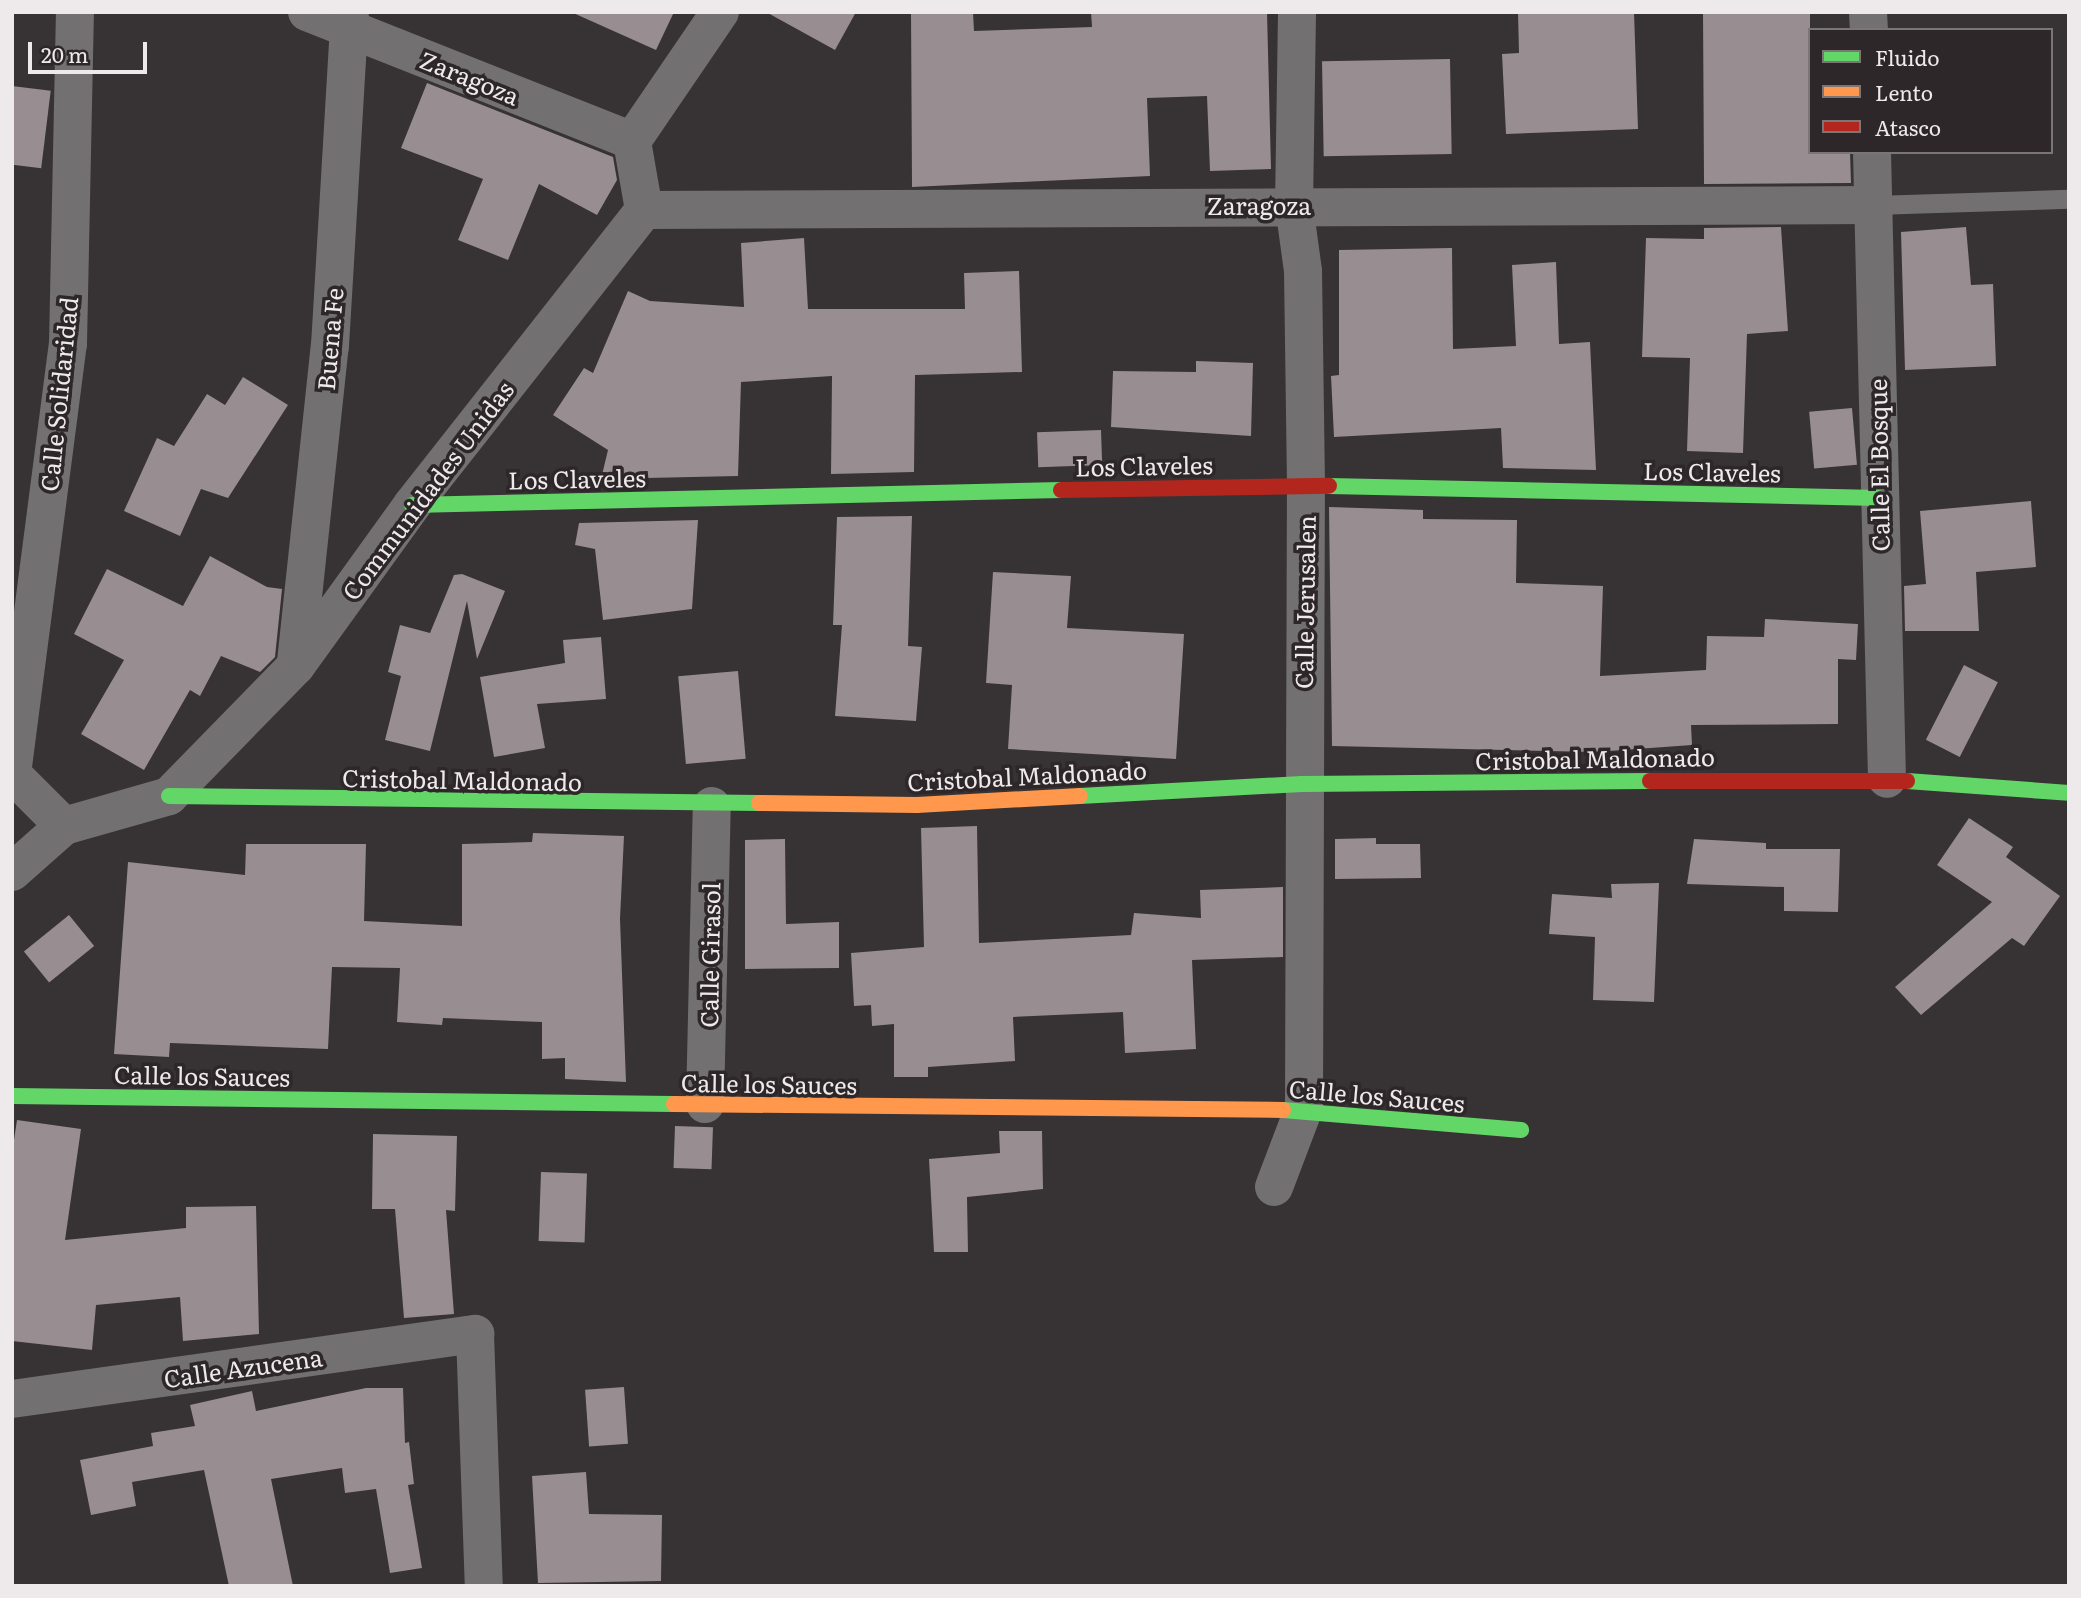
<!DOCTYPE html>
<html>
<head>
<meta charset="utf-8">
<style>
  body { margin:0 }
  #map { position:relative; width:2081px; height:1598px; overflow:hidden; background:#373234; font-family:Literata,serif }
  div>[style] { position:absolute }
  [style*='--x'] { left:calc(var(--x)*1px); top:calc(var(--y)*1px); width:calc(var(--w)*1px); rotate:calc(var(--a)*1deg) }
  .building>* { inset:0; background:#988d90; transform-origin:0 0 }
  .lane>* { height:19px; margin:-9.5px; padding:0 9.5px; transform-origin:9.5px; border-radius:9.5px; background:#727070 }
  .street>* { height:38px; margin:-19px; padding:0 19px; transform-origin:19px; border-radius:19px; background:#727070 }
  .fast>* { height:16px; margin:-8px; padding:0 8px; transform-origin:8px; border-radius:8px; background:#63d668 }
  .slow>* { height:16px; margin:-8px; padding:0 8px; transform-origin:8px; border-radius:8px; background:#ff974d }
  .jam>* { height:16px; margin:-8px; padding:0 8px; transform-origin:8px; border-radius:8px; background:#b3261e }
  span { translate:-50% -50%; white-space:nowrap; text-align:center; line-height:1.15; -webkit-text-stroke:7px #2e2729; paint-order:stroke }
  .street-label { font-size:24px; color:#eee9ea }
  .frame { position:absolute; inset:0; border:14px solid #eee9ea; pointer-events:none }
  .legend { position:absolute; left:1808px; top:28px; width:245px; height:126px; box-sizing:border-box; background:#2e2729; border:2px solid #7b7576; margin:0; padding:9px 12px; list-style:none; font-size:21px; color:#eee9ea }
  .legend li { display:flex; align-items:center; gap:14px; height:35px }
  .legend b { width:35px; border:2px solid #7b7576 }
  .scale { position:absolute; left:28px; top:42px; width:119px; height:32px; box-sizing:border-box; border:4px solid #eee9ea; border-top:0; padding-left:9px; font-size:21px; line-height:24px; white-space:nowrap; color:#eee9ea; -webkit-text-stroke:5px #2e2729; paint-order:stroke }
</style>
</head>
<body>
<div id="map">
  <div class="building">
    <div style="clip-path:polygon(571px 12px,674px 12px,656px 50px)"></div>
    <div style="clip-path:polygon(766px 12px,856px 12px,835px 50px)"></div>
    <div style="clip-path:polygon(911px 12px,973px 12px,974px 31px,1092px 27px,1091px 12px,1267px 12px,1271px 169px,1210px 171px,1207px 96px,1147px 98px,1150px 176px,912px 187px)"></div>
    <div style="clip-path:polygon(1518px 12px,1634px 12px,1638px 129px,1506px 134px,1502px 54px,1519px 53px)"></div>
    <div style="clip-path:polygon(1703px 12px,1810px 12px,1810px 152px,1850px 152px,1851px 183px,1704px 184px)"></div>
    <div style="left:1450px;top:59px;width:95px;height:128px;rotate:89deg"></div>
    <div style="clip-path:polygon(427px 83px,613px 157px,617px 180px,597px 215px,539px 184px,508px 260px,458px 240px,483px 179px,401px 148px)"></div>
    <div style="left:12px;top:86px;width:39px;height:78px;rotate:7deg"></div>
    <div style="clip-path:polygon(1781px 227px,1788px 331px,1747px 334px,1743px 453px,1687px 451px,1690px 358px,1642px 357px,1646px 238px,1704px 239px,1704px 228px)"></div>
    <div style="clip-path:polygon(1966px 227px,1971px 285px,1993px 284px,1996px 366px,1905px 370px,1901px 232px)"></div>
    <div style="clip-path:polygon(804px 238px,808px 309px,965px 309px,964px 273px,1019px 271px,1022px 372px,915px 375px,914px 472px,831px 474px,832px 376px,741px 382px,738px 476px,601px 479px,608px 450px,553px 415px,584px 368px,593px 373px,628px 291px,650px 301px,744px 307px,741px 243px)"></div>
    <div style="clip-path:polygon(1452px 248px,1453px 349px,1516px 346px,1512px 265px,1556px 262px,1559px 344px,1590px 342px,1596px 470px,1503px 468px,1501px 428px,1334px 437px,1331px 376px,1339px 375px,1339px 250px)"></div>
    <div style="clip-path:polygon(1196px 361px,1253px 363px,1251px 436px,1111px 427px,1113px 371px,1196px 372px)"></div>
    <div style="clip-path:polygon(243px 377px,288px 405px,228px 498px,201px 489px,180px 536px,124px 511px,157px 438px,174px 446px,207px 394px,225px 405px)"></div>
    <div style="left:1852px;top:408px;width:57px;height:43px;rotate:85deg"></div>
    <div style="left:1101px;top:430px;width:35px;height:64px;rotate:88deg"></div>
    <div style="clip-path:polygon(2031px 501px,2036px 567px,1976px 572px,1979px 631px,1905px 631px,1904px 586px,1926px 584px,1920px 511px)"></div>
    <div style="clip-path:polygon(1329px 507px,1423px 510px,1423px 519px,1517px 520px,1516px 583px,1603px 586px,1600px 676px,1706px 670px,1707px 636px,1764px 637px,1765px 619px,1858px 624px,1856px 660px,1838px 659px,1838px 724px,1691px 725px,1692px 745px,1595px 752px,1332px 746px)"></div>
    <div style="clip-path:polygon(912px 516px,908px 646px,922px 647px,916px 721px,835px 716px,842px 625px,833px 625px,837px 517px)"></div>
    <div style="clip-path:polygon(698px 520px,692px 609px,603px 620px,595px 549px,575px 545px,579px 523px)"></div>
    <div style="clip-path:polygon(210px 556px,267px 587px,282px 589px,275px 657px,260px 672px,221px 656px,200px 696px,190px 690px,144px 770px,81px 734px,124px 660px,74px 634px,107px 569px,183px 606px)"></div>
    <div style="clip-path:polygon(993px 572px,1071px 576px,1067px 628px,1184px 634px,1176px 759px,1008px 749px,1012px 685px,986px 683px)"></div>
    <div style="clip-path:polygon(462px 574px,505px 591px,477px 659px,467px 601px,430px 751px,385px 740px,401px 676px,388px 672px,400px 625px,430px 633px,454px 575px)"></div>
    <div style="clip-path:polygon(601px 637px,606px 699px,537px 704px,545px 748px,494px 757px,480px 677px,565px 663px,563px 640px)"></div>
    <div style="left:1964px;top:665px;width:38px;height:84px;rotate:27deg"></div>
    <div style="left:738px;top:671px;width:88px;height:60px;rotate:85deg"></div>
    <div style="clip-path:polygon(1969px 818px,2013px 847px,2006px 857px,2060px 896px,2024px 946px,2012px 938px,1921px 1015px,1895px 987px,1992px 902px,1937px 865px)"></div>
    <div style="clip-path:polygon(977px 826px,979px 943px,1131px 935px,1134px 913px,1201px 918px,1200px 890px,1283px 887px,1283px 957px,1192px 960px,1196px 1049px,1125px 1053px,1123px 1012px,1013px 1017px,1015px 1061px,928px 1067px,928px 1077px,894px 1077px,894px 1024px,872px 1026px,871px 1005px,854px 1006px,851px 953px,924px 947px,921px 828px)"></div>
    <div style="clip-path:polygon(533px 833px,624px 836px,620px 919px,626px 1082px,565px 1079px,565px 1058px,542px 1059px,542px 1022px,443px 1018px,442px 1025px,397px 1022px,400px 968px,332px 967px,328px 1049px,170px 1043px,169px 1057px,114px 1054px,128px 862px,245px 875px,246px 844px,366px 844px,364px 921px,462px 926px,462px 844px,532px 842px)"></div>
    <div style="clip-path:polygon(1376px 838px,1376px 844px,1420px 844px,1421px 878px,1335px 879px,1335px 839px)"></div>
    <div style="clip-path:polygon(785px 839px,786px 924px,839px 922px,839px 968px,745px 969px,745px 840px)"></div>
    <div style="clip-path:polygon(1694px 839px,1766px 843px,1766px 849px,1840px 849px,1838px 912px,1784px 911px,1784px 887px,1687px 884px)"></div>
    <div style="clip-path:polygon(1659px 883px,1654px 1002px,1593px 1000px,1595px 937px,1549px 934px,1552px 894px,1612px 898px,1611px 884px)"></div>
    <div style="left:69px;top:915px;width:40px;height:58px;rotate:51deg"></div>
    <div style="clip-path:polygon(17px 1120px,81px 1129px,65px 1240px,186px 1228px,186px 1207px,256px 1206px,259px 1334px,183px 1341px,180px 1297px,96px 1305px,92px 1350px,12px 1341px,12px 1153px)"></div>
    <div style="left:675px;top:1126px;width:38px;height:42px;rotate:2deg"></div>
    <div style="clip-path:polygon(999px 1131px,1042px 1131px,1043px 1189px,967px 1197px,968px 1252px,934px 1252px,929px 1159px,1000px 1153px)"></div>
    <div style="clip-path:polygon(373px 1134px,457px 1136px,455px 1211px,446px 1210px,454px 1314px,404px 1318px,395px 1209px,372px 1209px)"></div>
    <div style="left:541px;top:1172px;width:46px;height:69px;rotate:2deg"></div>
    <div style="left:624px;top:1387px;width:57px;height:39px;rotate:86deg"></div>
    <div style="clip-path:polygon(366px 1388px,403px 1388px,405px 1443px,409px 1442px,414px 1484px,408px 1485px,422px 1568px,390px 1573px,376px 1489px,345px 1493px,342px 1468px,271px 1479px,293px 1586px,229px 1586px,204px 1470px,132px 1482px,136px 1506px,91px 1515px,80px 1460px,153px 1446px,151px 1433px,195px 1426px,190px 1405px,252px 1391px,256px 1411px)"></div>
    <div style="clip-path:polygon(586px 1472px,589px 1514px,662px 1515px,661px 1581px,538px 1583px,532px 1476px)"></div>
  </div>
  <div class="lane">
    <div style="--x:1873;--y:205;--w:196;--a:-1.8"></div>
  </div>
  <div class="street">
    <div style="--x:307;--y:12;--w:350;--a:21.6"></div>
    <div style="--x:1868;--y:12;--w:18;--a:87"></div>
    <div style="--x:1872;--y:152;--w:627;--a:88.63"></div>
    <div style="--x:644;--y:210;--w:1229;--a:-0.23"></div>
    <div style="--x:296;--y:662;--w:318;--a:-83.9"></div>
    <div style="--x:330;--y:346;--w:335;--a:-86.6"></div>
    <div style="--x:64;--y:826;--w:74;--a:-135"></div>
    <div style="--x:12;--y:774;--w:434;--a:-82.6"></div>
    <div style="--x:68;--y:344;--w:332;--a:-88.8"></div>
    <div style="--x:12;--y:872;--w:69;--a:-41.5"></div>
    <div style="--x:64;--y:826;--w:109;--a:-15.9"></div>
    <div style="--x:169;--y:796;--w:182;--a:-45.7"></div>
    <div style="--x:296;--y:666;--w:198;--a:-54.2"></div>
    <div style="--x:412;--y:505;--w:375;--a:-51.8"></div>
    <div style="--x:644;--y:210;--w:70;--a:-99.9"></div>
    <div style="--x:632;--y:141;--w:156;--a:-55.7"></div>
    <div style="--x:705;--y:1104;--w:298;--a:-88.7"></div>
    <div style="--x:1274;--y:1187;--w:85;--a:-69.2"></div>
    <div style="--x:1304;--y:1108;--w:623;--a:-89.82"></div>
    <div style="--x:1306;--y:485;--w:214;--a:-90.8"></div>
    <div style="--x:1303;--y:271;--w:67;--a:-97.8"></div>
    <div style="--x:1294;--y:205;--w:193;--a:-89.1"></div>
    <div style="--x:12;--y:1399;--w:468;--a:-8"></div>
    <div style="--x:475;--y:1334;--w:252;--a:88"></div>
  </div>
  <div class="fast">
    <div style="--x:1329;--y:486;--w:549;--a:1.25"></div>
    <div style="--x:412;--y:505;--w:649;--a:-1.32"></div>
    <div style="--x:1907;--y:781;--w:162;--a:4.2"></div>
    <div style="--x:169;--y:796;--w:590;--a:0.68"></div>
    <div style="--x:1080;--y:796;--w:222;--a:-3.1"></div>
    <div style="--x:1302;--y:784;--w:348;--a:-0.5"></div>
    <div style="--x:12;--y:1096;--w:662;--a:0.69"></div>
    <div style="--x:1283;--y:1110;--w:239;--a:4.8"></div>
  </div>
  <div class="slow">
    <div style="--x:759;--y:803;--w:158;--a:0.7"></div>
    <div style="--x:917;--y:805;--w:163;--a:-3.2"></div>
    <div style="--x:674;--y:1104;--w:609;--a:0.56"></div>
  </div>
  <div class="jam">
    <div style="--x:1061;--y:490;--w:268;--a:-0.9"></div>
    <div style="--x:1650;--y:781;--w:257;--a:0"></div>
  </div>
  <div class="street-label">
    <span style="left:470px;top:77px;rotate:22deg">Zaragoza</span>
    <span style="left:1259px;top:205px">Zaragoza</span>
    <span style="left:329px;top:339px;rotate:-85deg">Buena Fe</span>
    <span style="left:58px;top:394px;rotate:-84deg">Calle Solidaridad</span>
    <span style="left:1144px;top:465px;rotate:-1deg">Los Claveles</span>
    <span style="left:1878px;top:465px;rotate:-91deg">Calle El Bosque</span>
    <span style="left:1712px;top:471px;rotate:1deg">Los Claveles</span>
    <span style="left:577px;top:478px;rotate:-1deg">Los Claveles</span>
    <span style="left:427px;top:490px;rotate:-53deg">Communidades Unidas</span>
    <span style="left:1304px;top:602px;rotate:-89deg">Calle Jerusalen</span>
    <span style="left:1595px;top:758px;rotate:-1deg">Cristobal Maldonado</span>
    <span style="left:1027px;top:775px;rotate:-3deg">Cristobal Maldonado</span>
    <span style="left:462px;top:779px;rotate:1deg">Cristobal Maldonado</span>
    <span style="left:709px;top:955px;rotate:-89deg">Calle Girasol</span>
    <span style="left:202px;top:1075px;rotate:1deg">Calle los Sauces</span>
    <span style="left:769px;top:1083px;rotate:1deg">Calle los Sauces</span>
    <span style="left:1377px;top:1095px;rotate:5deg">Calle los Sauces</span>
    <span style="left:243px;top:1367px;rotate:-8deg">Calle Azucena</span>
  </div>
  <div class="frame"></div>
  <ul class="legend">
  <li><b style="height:9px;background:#63d668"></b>Fluido</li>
  <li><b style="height:9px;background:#ff974d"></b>Lento</li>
  <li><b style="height:9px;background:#b3261e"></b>Atasco</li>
  </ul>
  <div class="scale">20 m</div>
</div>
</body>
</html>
